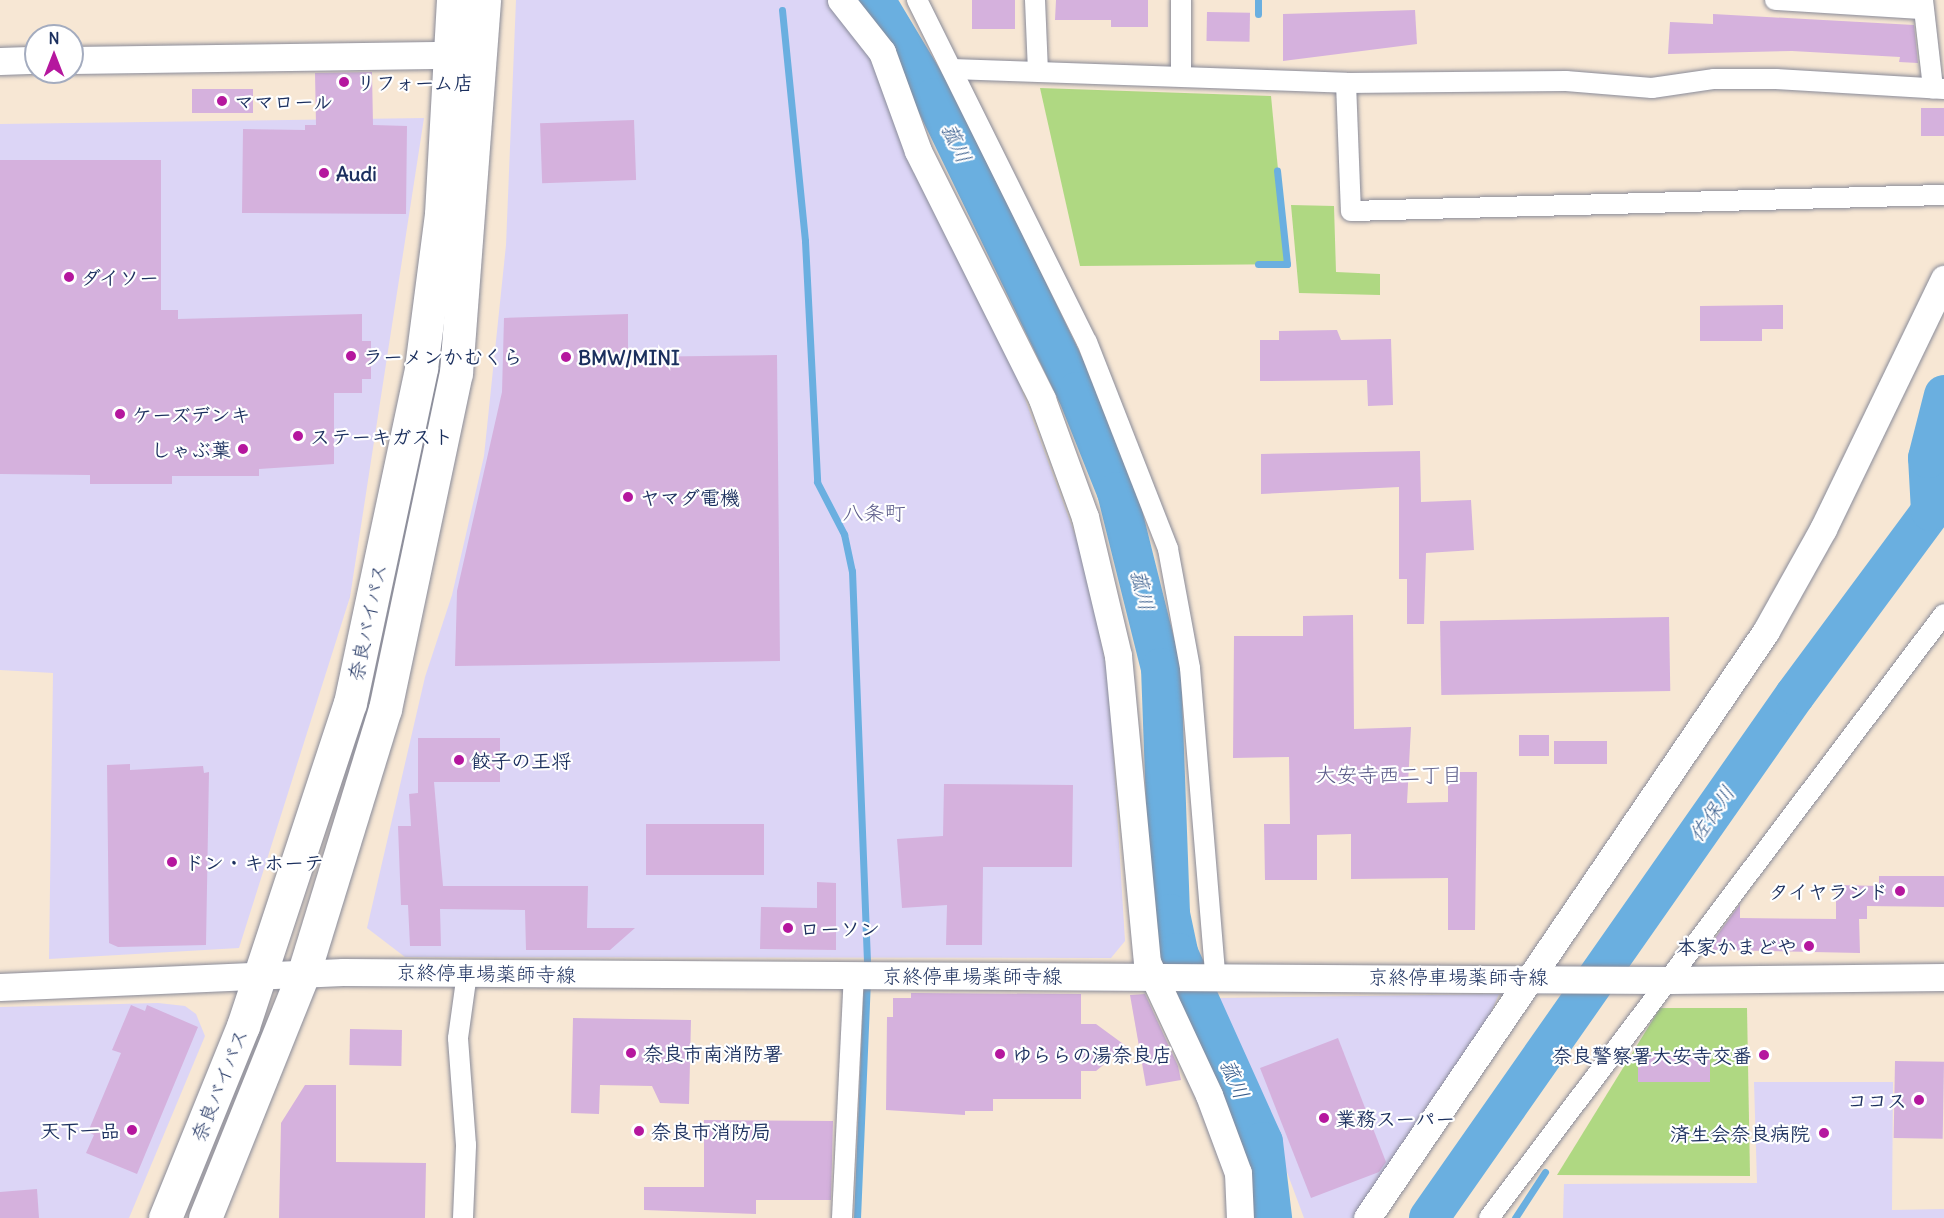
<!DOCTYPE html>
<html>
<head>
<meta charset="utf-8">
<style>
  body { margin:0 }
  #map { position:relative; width:1944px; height:1218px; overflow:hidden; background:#f7e7d4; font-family:Delius,"Klee One",sans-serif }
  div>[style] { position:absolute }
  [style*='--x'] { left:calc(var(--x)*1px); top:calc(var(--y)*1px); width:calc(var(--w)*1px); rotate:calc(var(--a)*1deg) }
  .built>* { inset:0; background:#dcd5f6 }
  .green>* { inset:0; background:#afd882 }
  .stream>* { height:7px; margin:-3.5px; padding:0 3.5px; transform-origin:3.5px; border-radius:3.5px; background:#6aafe0 }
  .river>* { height:40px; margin:-20px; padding:0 20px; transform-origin:20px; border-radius:20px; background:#6aafe0 }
  .building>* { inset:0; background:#d5b1dd; transform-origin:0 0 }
  .roads { filter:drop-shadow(0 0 2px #898b99) drop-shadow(0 0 2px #898b99) }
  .street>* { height:20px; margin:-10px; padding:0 10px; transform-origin:10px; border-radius:10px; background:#fff }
  .secondary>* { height:27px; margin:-13.5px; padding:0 13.5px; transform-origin:13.5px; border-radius:13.5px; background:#fff }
  .highway>* { height:33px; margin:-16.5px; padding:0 16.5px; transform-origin:16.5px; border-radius:16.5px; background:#fff }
  .dots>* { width:16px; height:16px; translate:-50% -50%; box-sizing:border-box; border:3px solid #fff; border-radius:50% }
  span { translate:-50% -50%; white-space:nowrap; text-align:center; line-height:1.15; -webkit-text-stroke:4.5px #fff; paint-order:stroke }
  .poi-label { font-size:20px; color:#1b2f5e; font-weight:700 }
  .left { translate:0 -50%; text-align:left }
  .right { translate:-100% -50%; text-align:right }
  .street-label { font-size:20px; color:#1b2f5e }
  .water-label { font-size:21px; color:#375c8c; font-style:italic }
  .neighbourhood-label { font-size:21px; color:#5c5c8a }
  .north { position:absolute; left:24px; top:24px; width:60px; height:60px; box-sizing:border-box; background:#fff; border:2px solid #a4acbf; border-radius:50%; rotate:0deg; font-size:16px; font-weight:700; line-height:24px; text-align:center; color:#1b2f5e }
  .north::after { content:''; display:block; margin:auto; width:21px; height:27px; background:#b5179e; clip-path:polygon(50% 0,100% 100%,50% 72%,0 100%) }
</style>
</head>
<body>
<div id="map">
  <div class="built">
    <div style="clip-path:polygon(516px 0,832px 0,862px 41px,1018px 380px,1085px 562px,1109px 681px,1125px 941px,1111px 958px,405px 957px,367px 928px,425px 677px,452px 595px,484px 456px,506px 245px)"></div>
    <div style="clip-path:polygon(424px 118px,350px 597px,239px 948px,49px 959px,53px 673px,0 670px,0 124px)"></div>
    <div style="clip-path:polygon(1499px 994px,1486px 1024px,1358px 1218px,1304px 1218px,1259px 1097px,1213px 998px)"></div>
    <div style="clip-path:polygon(158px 1003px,185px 1006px,196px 1014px,205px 1036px,129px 1218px,0 1218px,0 1007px)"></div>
    <div style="clip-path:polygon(1754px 1082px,1893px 1082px,1892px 1210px,1944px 1209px,1944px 1218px,1563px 1218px,1564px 1184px,1757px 1183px)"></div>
  </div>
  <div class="green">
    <div style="clip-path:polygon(1040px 88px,1271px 96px,1287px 264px,1080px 266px)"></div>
    <div style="clip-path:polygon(1291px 205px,1334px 206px,1336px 272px,1380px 274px,1380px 295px,1299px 293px)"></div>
    <div style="clip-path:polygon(1660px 1008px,1747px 1008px,1750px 1176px,1557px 1175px)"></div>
  </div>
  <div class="stream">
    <div style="--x:782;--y:10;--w:232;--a:84.3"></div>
    <div style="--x:805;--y:241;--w:241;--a:87.1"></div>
    <div style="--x:817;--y:482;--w:59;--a:62.6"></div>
    <div style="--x:844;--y:534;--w:38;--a:78"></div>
    <div style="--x:852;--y:571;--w:399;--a:87.8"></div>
    <div style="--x:1258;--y:14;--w:14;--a:-90"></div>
    <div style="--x:1258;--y:264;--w:29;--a:0"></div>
    <div style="--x:1287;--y:264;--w:94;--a:-96.1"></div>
    <div style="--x:857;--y:1218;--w:237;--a:-87.6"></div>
    <div style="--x:1515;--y:1218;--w:55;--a:-56.9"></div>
  </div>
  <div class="river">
    <div style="--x:875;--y:0;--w:114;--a:59"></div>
    <div style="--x:934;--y:98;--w:327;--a:64.1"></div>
    <div style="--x:1077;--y:392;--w:108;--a:68.2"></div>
    <div style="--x:1117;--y:492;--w:181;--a:76"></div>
    <div style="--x:1161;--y:668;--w:246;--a:87.9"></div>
    <div style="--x:1170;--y:914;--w:40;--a:78"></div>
    <div style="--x:1178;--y:953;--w:207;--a:65.8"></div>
    <div style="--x:1263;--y:1142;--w:77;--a:83.2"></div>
    <div style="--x:1429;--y:1218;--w:638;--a:-55.02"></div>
    <div style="--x:1795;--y:695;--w:229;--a:-53.5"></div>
    <div style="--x:1931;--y:511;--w:53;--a:-93.2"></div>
    <div style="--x:1928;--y:458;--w:65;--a:-75.7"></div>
  </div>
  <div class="building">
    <div style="left:972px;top:0;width:43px;height:29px"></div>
    <div style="clip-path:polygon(1056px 0,1148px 0,1148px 27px,1111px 27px,1111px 20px,1055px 20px)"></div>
    <div style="clip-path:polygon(1415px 10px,1417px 44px,1283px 61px,1283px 14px)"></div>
    <div style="left:1207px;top:12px;width:43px;height:29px;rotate:1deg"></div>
    <div style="clip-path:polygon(1713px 14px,1914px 25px,1918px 63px,1899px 62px,1900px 57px,1792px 51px,1668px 54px,1670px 22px,1713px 24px)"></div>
    <div style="clip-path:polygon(372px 72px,373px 125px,407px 126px,406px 214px,242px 213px,243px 129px,305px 130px,305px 125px,316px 125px,315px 73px)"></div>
    <div style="left:192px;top:89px;width:61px;height:24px"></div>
    <div style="left:1921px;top:108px;width:23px;height:28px"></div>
    <div style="left:634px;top:120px;width:60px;height:94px;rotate:88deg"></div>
    <div style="clip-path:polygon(0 160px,161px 160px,161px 310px,178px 310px,178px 319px,362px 314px,362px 341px,371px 341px,371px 379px,362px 379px,362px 393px,334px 393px,334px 464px,259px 469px,259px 476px,172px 476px,172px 484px,90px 484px,90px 475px,0 474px)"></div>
    <div style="clip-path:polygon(1783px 305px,1783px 329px,1762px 329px,1762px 341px,1700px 341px,1700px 306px)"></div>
    <div style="clip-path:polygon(628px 314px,628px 357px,777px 355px,780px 661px,455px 666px,457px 591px,502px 392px,504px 318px)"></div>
    <div style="clip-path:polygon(1337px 330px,1341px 340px,1391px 339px,1393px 405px,1368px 406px,1367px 380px,1260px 381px,1260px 340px,1279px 340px,1279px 331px)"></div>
    <div style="clip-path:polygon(1420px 451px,1421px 502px,1471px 500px,1474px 550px,1426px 553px,1424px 624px,1407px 624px,1407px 579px,1399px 579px,1399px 487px,1261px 494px,1261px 454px)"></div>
    <div style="clip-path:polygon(1353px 615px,1354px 729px,1411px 727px,1407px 803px,1448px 802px,1448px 772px,1477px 772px,1475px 930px,1448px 930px,1448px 878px,1351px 879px,1351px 834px,1317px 835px,1317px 880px,1265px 880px,1264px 824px,1290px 824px,1289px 757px,1233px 758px,1234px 636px,1303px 636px,1303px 616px)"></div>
    <div style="left:1669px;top:617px;width:74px;height:229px;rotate:89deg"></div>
    <div style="left:1519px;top:735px;width:30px;height:21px"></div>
    <div style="clip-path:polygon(418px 738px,500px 738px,500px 782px,434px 782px,443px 886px,588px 886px,587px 928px,635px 928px,610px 950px,526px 950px,525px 910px,440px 909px,441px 946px,410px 946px,408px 905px,401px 905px,398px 826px,411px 826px,409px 794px,418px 793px)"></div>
    <div style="left:1554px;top:741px;width:53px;height:23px"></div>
    <div style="clip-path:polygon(130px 764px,130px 770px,203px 766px,204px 773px,209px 772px,206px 945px,118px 947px,109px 943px,107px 765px)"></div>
    <div style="clip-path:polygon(944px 784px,1073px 785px,1072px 867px,983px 867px,982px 945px,946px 945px,947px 905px,902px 908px,897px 839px,943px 836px)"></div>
    <div style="left:764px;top:824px;width:51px;height:118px;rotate:90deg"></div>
    <div style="clip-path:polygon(1879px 876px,1944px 876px,1944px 907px,1867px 906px,1867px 919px,1859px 919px,1860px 953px,1713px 950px,1713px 941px,1740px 904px,1740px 918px,1836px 919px,1836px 885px,1879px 886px)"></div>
    <div style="clip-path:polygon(817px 882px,836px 883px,836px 950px,760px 949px,761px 907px,817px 908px)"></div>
    <div style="clip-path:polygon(911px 993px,1081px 994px,1081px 1024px,1096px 1024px,1126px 1046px,1096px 1071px,1081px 1071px,1081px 1099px,993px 1099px,993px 1111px,965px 1111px,965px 1115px,886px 1110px,887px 1017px,893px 1017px,893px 998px,911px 998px)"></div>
    <div style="clip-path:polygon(1145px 994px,1178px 1066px,1181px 1080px,1146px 1086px,1130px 995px)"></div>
    <div style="clip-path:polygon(131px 1005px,145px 1011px,147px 1005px,198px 1027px,137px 1174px,86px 1153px,94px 1135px,88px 1132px,121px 1053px,112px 1050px)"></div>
    <div style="clip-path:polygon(573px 1018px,691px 1020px,689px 1104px,660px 1103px,652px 1086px,600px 1085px,599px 1114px,571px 1113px)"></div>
    <div style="left:350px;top:1029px;width:52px;height:36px;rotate:1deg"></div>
    <div style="clip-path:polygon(1338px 1038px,1386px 1162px,1379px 1172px,1311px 1198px,1260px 1068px)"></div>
    <div style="left:1638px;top:1052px;width:72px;height:30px"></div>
    <div style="left:1895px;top:1061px;width:49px;height:77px;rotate:1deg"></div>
    <div style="clip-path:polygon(305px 1085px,336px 1085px,336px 1162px,426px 1163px,425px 1218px,279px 1218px,281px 1123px)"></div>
    <div style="clip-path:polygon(704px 1120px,833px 1121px,831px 1200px,756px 1200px,756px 1214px,644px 1210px,644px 1187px,704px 1187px)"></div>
    <div style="clip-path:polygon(37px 1189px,39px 1218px,0 1218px,0 1192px)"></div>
  </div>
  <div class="roads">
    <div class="street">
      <div style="--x:917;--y:0;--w:382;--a:63.6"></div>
      <div style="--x:1087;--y:342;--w:222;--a:68.6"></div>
      <div style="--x:1168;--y:549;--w:121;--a:79.5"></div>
      <div style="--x:1190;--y:668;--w:308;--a:85.3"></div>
      <div style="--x:1035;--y:0;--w:71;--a:87.6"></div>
      <div style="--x:1181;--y:0;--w:74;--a:90"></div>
      <div style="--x:1775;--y:0;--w:148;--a:3.5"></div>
      <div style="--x:1923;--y:0;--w:89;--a:83.5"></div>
      <div style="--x:952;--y:69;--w:394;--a:2"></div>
      <div style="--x:1346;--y:83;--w:220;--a:-0.5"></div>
      <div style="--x:1566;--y:81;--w:86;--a:4.7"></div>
      <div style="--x:1652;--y:88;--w:63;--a:-8.3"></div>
      <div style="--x:1714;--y:79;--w:62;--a:0"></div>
      <div style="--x:1776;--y:79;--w:168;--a:3.4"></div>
      <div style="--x:1346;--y:83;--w:128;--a:87.8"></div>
      <div style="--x:1351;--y:211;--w:593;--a:-1.55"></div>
      <div style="--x:463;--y:1218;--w:73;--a:-87.6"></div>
      <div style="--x:466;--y:1145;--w:107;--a:-94.3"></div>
      <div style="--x:458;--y:1038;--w:66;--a:-82.1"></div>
      <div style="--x:842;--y:1218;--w:243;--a:-87.2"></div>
      <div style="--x:1489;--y:1218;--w:756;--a:-53.01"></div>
    </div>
    <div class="secondary">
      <div style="--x:841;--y:0;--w:66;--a:51.7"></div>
      <div style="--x:882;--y:52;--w:105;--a:70"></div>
      <div style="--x:918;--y:151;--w:277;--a:63.4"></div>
      <div style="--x:1042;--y:399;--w:126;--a:70"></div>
      <div style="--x:1085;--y:517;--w:143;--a:76.6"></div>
      <div style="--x:1118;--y:656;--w:307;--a:84.6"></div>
      <div style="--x:1147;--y:962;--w:147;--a:65"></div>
      <div style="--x:1209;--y:1095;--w:83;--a:69.6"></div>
      <div style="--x:1238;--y:1173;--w:45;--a:87.5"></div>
      <div style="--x:72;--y:60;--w:381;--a:-0.8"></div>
      <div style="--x:0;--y:61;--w:36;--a:-2"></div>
      <div style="--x:0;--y:987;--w:343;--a:-2.5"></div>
      <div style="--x:343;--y:972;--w:1326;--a:0.35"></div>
      <div style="--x:1669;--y:980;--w:275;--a:-0.6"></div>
      <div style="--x:1367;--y:1218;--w:710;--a:-55.79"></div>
      <div style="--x:1766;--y:631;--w:117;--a:-60.8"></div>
      <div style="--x:1823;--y:529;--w:278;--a:-64.2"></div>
    </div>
    <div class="highway">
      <div style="--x:165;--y:1218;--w:207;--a:-67.9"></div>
      <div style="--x:243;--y:1026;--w:340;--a:-71.7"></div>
      <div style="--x:350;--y:703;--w:342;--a:-78"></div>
      <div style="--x:421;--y:368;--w:155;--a:-82.6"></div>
      <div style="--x:441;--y:214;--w:214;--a:-86.8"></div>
      <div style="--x:205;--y:1218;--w:265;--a:-68.1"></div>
      <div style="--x:304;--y:972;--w:275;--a:-72.9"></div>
      <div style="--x:385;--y:709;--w:343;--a:-78.1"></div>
      <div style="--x:456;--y:373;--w:374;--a:-85.7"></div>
    </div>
  </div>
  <div class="dots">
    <div style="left:344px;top:82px;background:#b5179e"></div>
    <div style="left:222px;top:101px;background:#b5179e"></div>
    <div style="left:324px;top:173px;background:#b5179e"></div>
    <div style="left:69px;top:277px;background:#b5179e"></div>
    <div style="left:351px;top:356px;background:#b5179e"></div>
    <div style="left:566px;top:357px;background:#b5179e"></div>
    <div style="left:120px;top:414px;background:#b5179e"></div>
    <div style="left:298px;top:436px;background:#b5179e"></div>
    <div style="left:243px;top:449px;background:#b5179e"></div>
    <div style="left:628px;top:497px;background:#b5179e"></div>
    <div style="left:459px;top:760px;background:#b5179e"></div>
    <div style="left:172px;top:862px;background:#b5179e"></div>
    <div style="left:1900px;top:891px;background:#b5179e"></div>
    <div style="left:788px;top:928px;background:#b5179e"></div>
    <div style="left:1809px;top:946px;background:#b5179e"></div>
    <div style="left:631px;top:1053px;background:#b5179e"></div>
    <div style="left:1000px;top:1054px;background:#b5179e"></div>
    <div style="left:1764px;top:1055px;background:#b5179e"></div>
    <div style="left:1919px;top:1100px;background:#b5179e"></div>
    <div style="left:1324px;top:1118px;background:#b5179e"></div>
    <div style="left:132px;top:1130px;background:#b5179e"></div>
    <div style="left:639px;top:1131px;background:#b5179e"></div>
    <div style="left:1824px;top:1133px;background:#b5179e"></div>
  </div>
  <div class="poi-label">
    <span class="left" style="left:356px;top:82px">リフォーム店</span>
    <span class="left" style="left:234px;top:101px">ママロール</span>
    <span class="left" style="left:336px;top:173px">Audi</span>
    <span class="left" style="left:81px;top:277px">ダイソー</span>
    <span class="left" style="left:363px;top:356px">ラーメンかむくら</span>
    <span class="left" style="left:578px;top:357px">BMW/MINI</span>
    <span class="left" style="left:132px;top:414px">ケーズデンキ</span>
    <span class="left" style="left:310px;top:436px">ステーキガスト</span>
    <span class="right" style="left:231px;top:449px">しゃぶ葉</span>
    <span class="left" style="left:640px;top:497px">ヤマダ電機</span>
    <span class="left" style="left:471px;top:760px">餃子の王将</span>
    <span class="left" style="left:184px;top:862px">ドン・キホーテ</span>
    <span class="right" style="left:1888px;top:891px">タイヤランド</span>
    <span class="left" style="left:800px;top:928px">ローソン</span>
    <span class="right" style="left:1797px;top:946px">本家かまどや</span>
    <span class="left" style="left:643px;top:1053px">奈良市南消防署</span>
    <span class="left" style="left:1012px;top:1054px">ゆららの湯奈良店</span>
    <span class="right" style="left:1752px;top:1055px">奈良警察署大安寺交番</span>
    <span class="right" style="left:1907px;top:1100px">ココス</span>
    <span class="left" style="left:1336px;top:1118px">業務スーパー</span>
    <span class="right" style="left:120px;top:1130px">天下一品</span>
    <span class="left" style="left:651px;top:1131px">奈良市消防局</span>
    <span class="right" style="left:1810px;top:1133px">済生会奈良病院</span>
  </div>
  <div class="street-label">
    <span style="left:367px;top:622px;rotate:-78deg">奈良バイパス</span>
    <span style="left:486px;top:973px;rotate:1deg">京終停車場薬師寺線</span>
    <span style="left:972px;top:975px">京終停車場薬師寺線</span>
    <span style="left:1458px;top:976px">京終停車場薬師寺線</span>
    <span style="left:219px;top:1085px;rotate:-68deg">奈良バイパス</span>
  </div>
  <div class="water-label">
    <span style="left:956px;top:143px;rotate:64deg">菰川</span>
    <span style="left:1142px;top:590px;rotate:76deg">菰川</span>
    <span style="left:1712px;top:814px;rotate:-55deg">佐保川</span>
    <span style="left:1234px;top:1079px;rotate:66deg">菰川</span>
  </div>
  <div class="neighbourhood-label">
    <span style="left:874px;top:513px">八条町</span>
    <span style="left:1389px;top:775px">大安寺西二丁目</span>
  </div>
  <div class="north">N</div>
</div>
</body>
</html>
